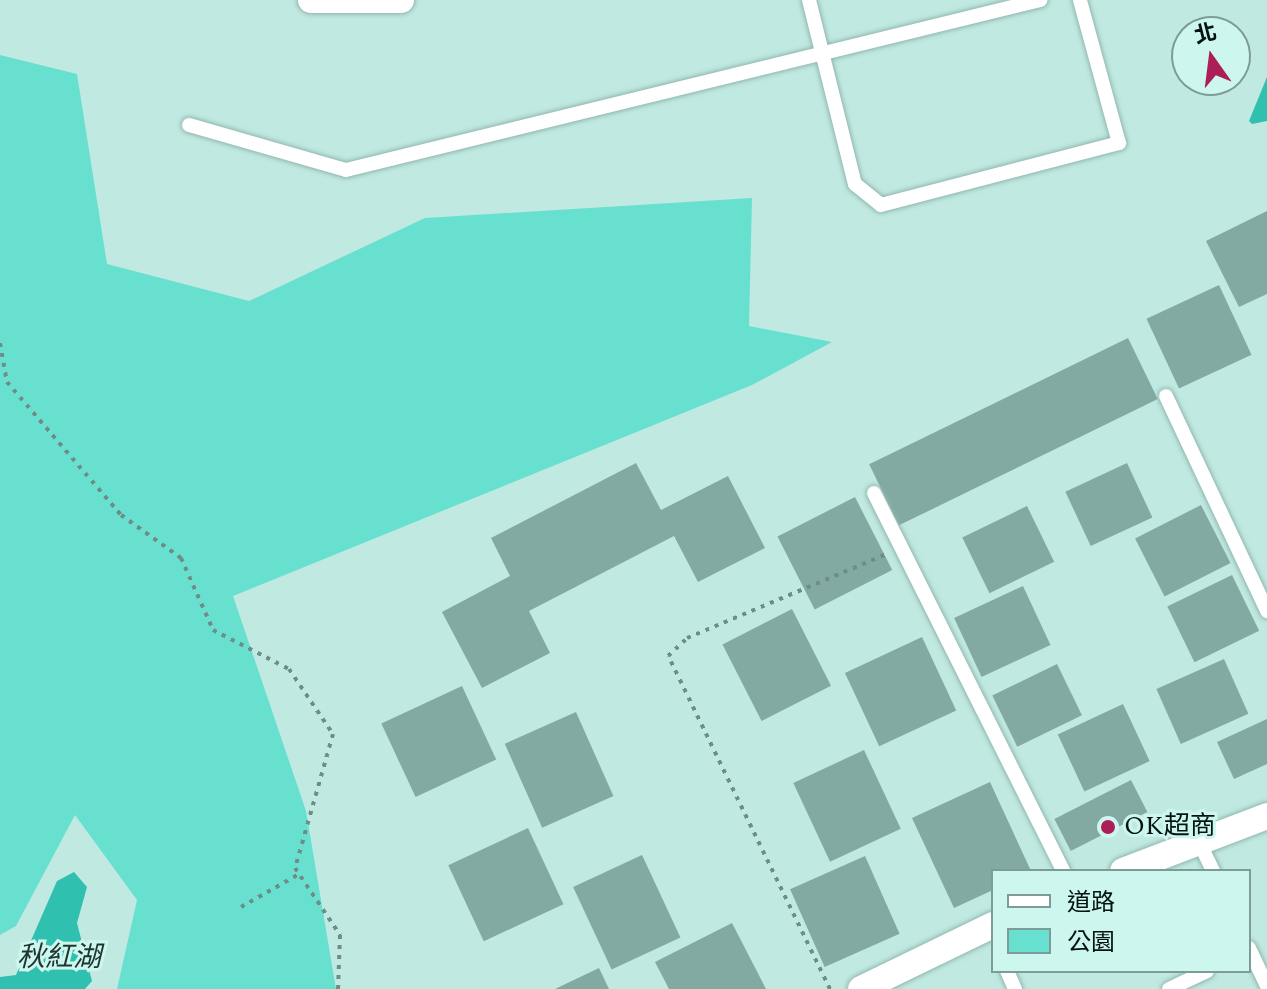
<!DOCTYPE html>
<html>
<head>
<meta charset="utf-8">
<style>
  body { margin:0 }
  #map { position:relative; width:1267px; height:989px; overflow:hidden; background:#c0e9e1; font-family:Spectral,"Noto Sans TC",serif }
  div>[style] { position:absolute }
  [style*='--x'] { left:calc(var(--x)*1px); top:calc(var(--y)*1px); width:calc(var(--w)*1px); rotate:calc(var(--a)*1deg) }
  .green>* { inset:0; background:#68e0cf }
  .water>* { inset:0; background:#2fc0af }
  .building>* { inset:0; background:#83a9a3; transform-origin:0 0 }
  .path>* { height:4px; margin-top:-2px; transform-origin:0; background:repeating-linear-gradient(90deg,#6f8d87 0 4px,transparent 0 10px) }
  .roads { filter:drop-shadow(0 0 2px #90b7b0) drop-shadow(0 0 2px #90b7b0) }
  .lane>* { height:14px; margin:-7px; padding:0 7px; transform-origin:7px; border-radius:7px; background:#fff }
  .street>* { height:26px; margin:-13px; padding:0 13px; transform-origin:13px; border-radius:13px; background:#fff }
  .dots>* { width:22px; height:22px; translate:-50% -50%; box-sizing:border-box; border:4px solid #cdf6ef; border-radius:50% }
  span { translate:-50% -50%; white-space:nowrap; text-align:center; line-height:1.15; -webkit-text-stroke:6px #cdf6ef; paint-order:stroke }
  .poi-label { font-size:26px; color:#051412 }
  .left { translate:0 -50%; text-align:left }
  .water-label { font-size:28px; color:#1e3531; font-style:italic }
  .legend { position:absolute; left:991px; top:869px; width:260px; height:104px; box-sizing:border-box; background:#cdf6ef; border:2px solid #7d9c97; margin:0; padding:10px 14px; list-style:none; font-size:24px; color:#051412 }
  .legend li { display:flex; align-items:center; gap:16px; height:40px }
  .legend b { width:40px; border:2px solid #7d9c97 }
  .north { position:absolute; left:1171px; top:16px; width:80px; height:80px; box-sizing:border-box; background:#cdf6ef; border:2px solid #7d9c97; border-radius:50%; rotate:346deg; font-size:22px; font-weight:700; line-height:32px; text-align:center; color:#051412 }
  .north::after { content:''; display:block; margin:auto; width:28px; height:36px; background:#ac1e58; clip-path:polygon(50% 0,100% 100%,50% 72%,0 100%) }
</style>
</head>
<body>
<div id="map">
  <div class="green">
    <div style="clip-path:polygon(0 55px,77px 74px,107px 264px,249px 301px,425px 218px,752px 198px,749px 326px,832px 342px,752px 385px,233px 596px,306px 811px,336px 989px,117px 989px,137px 900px,75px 815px,16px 926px,0 935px)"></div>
  </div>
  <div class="water">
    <div style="clip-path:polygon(1267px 77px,1267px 121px,1252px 124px,1249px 121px)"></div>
    <div style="clip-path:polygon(74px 872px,87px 887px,77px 923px,92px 981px,85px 989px,0 989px,0 977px,16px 975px,57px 881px)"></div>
  </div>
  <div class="building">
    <div style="clip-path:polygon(1267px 211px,1267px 294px,1239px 307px,1206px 241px)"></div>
    <div style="left:1219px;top:285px;width:77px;height:80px;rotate:65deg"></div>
    <div style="left:1128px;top:338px;width:68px;height:288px;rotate:64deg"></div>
    <div style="clip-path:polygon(636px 463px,661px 510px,728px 476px,765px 548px,698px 582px,674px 536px,529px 611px,550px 653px,482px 688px,442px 612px,510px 576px,491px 538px)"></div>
    <div style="left:1127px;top:463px;width:60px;height:68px;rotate:65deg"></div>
    <div style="left:855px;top:497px;width:82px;height:87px;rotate:63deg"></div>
    <div style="left:1201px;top:505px;width:65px;height:74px;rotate:63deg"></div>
    <div style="left:1027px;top:506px;width:62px;height:72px;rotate:64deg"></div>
    <div style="left:1232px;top:575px;width:62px;height:72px;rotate:64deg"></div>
    <div style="left:1023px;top:586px;width:65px;height:76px;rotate:65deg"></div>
    <div style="left:792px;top:609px;width:86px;height:78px;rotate:63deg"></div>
    <div style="left:922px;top:637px;width:81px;height:85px;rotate:65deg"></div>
    <div style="left:1224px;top:659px;width:60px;height:74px;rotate:66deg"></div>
    <div style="left:1057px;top:664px;width:57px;height:72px;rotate:64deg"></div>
    <div style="left:462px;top:686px;width:81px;height:89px;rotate:65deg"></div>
    <div style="left:1123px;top:704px;width:63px;height:72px;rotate:65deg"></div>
    <div style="left:576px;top:712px;width:92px;height:78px;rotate:66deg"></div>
    <div style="clip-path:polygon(1267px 719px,1267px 764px,1234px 779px,1217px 742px)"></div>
    <div style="left:864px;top:750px;width:87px;height:78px;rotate:65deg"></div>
    <div style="left:1131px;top:780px;width:36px;height:86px;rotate:63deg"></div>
    <div style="clip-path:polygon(990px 782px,1031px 871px,993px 871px,993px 890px,954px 908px,912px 818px)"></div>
    <div style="left:528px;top:828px;width:84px;height:88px;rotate:65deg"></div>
    <div style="left:642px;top:855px;width:91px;height:76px;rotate:65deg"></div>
    <div style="left:865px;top:856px;width:85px;height:82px;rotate:66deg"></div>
    <div style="clip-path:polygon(732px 923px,766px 989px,669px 989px,655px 962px)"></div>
    <div style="clip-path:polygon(599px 968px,609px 989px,555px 989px)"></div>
  </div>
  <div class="path">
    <div style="--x:0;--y:343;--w:40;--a:80"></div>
    <div style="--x:7;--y:382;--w:175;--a:49.4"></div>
    <div style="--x:121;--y:515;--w:74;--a:35.6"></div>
    <div style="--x:181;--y:558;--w:79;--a:66"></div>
    <div style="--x:213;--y:630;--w:85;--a:27.2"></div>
    <div style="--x:289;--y:669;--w:78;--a:55.9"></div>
    <div style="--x:333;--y:734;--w:139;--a:105.8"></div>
    <div style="--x:295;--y:868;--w:81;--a:56.1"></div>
    <div style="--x:340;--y:935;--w:54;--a:92.1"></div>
    <div style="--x:241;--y:907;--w:67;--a:-29.6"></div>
    <div style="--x:830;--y:989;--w:370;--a:-115.9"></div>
    <div style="--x:668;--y:656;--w:26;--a:-43"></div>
    <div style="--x:687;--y:638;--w:217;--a:-22.8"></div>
  </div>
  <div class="roads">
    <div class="lane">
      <div style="--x:809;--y:0;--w:190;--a:76"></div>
      <div style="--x:855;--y:184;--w:33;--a:39"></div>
      <div style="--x:881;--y:205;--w:246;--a:-14.6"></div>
      <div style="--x:1119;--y:143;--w:148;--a:-105.3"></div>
      <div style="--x:189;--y:125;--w:163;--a:16"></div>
      <div style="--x:346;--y:170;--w:715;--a:-13.76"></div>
      <div style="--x:1166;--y:396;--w:238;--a:64.8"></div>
      <div style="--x:874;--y:493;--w:423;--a:63.4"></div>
      <div style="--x:1199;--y:842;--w:32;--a:64"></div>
      <div style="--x:1249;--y:948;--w:42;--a:64.7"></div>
      <div style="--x:1007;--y:971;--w:20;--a:66"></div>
      <div style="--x:1169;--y:989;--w:42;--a:-25.3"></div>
    </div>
    <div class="street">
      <div style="--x:311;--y:0;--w:90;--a:0"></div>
      <div style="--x:1123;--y:871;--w:154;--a:-20.9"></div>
      <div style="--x:861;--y:989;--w:147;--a:-25.9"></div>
    </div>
  </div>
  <div class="dots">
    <div style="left:1108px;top:827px;background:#ac1e58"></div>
  </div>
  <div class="poi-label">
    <span class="left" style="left:1124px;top:827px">OK超商</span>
  </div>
  <div class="water-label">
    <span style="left:59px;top:958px">秋紅湖</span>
  </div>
  <ul class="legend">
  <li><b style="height:10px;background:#fff"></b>道路</li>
  <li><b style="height:22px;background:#68e0cf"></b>公園</li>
  </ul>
  <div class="north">北</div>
</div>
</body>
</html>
